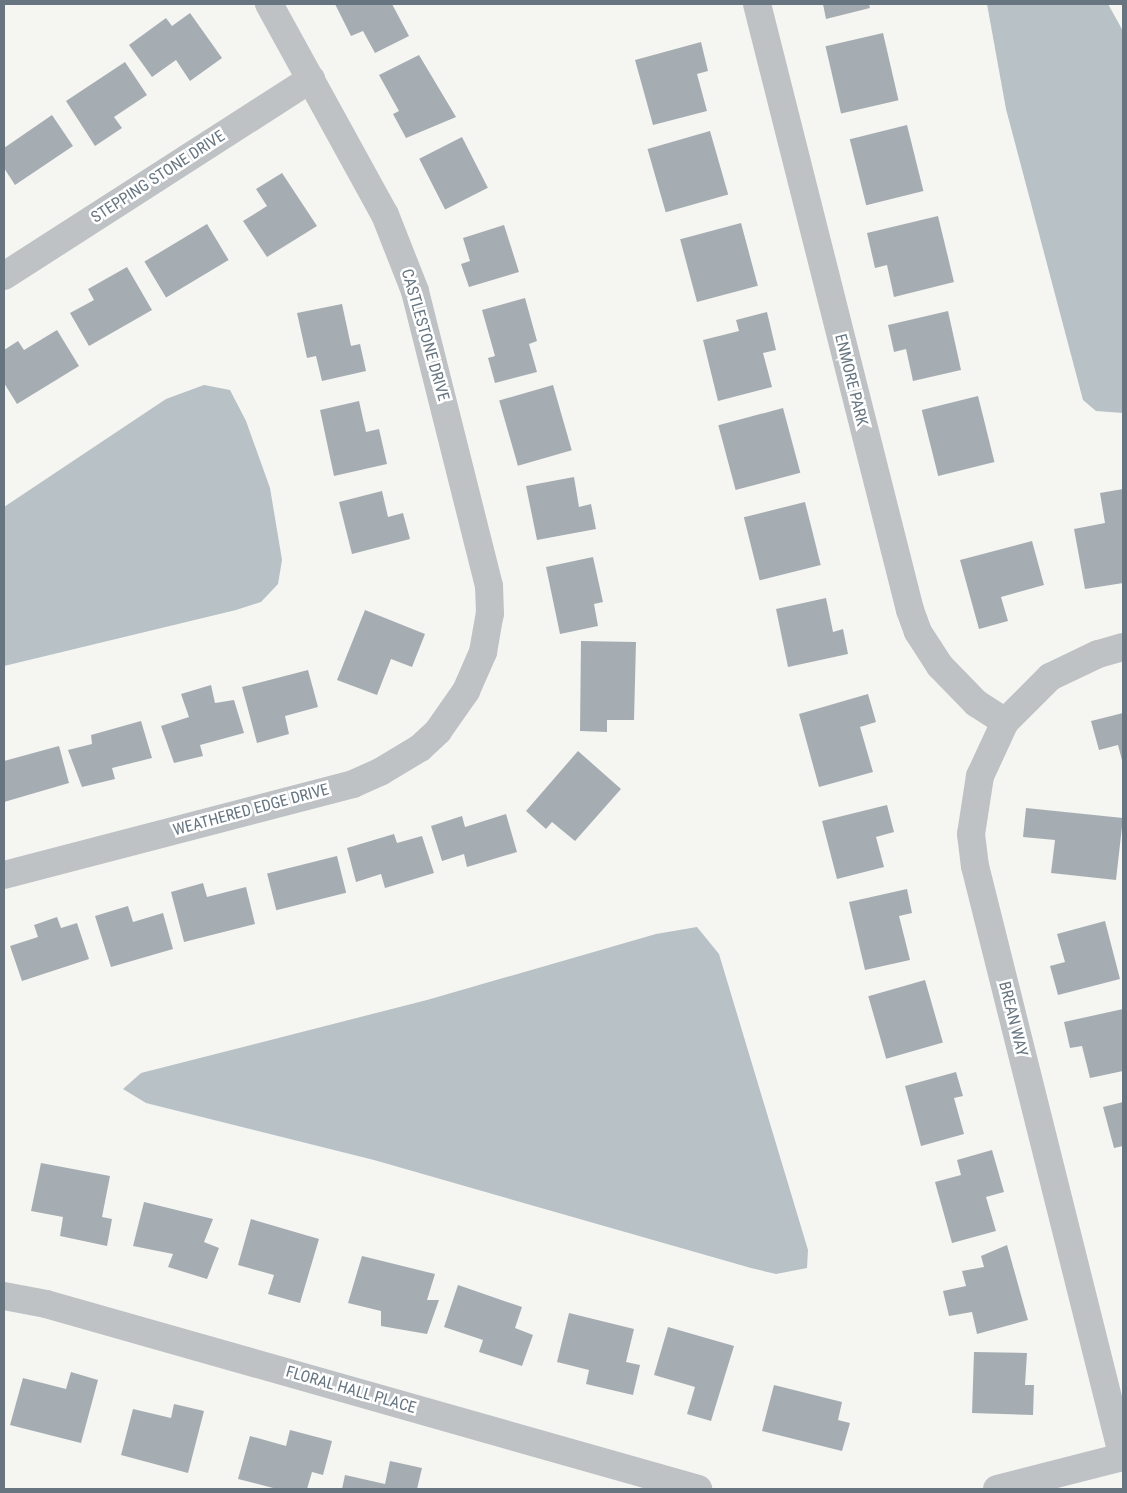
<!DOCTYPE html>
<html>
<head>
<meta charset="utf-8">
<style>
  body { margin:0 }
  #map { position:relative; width:1127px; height:1493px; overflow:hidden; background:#f5f5f2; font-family:"Roboto Condensed",sans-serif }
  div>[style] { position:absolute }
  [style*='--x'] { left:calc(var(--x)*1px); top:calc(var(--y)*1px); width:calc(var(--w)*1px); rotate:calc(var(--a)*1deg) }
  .water>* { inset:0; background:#b7c1c6 }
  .building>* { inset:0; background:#a6adb2; transform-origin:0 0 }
  .minor>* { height:28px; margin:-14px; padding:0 14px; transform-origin:14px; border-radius:14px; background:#bec2c5 }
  span { translate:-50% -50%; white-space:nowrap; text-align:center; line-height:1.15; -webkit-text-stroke:5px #fff; paint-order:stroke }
  .street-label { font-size:16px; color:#667580 }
  .frame { position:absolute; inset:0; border:5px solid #667580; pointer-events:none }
</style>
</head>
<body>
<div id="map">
  <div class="water">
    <div style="clip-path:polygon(987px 4px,1108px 4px,1123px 31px,1123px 413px,1096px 411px,1083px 400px,1006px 109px)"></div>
    <div style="clip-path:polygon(204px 385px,230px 390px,246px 421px,270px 488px,282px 560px,278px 584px,261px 602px,236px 610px,4px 666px,4px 507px,166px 399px)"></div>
    <div style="clip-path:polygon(697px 927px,719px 954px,808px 1250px,807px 1268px,776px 1274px,751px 1268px,374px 1160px,146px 1103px,123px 1089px,141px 1073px,427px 1000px,656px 934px)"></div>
  </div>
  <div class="building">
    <div style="clip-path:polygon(335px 4px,392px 4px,409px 36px,375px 53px,363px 31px,351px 36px)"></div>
    <div style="clip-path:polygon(823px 4px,869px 4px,870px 8px,826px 19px)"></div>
    <div style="clip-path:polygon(190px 13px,222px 58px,190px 81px,176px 60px,152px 77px,129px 45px,166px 18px,172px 26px)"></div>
    <div style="left:883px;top:33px;width:69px;height:59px;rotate:77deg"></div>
    <div style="clip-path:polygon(701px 42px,708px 71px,697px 74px,707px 111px,653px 125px,635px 60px)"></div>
    <div style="clip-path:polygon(419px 55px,456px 117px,406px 138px,393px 114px,399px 111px,379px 75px)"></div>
    <div style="clip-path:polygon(125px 62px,147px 95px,114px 117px,122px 128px,95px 146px,66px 101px)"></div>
    <div style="clip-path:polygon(52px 115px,73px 146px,15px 185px,4px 168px,4px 148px)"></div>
    <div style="left:907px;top:125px;width:68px;height:59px;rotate:76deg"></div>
    <div style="left:710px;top:131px;width:66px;height:65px;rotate:74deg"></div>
    <div style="left:462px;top:137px;width:57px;height:48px;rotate:63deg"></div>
    <div style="clip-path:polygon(282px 173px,317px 226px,267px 257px,243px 221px,267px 206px,256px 189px)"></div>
    <div style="clip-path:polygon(938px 216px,954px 282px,894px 297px,887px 265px,875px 268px,867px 233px)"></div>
    <div style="left:741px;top:223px;width:65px;height:63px;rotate:75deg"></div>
    <div style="left:207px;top:224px;width:42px;height:73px;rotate:59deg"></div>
    <div style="clip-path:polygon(504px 225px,519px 272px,469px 287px,461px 264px,470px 261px,463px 238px)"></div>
    <div style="clip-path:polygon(127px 267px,152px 310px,89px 346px,70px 313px,94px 300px,88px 289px)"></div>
    <div style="clip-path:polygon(525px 298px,537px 341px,529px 344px,537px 372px,495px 383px,488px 358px,495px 356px,482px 310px)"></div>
    <div style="clip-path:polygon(342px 304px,351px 346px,360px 344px,366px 371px,322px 381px,316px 356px,307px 358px,297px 313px)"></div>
    <div style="clip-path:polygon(948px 311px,961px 370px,913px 381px,906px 349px,894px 352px,888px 325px)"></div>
    <div style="clip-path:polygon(767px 312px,776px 350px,763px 353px,772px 387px,718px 401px,703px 340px,739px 331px,736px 320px)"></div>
    <div style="clip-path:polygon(57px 330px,79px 366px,17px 404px,4px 383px,4px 350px,18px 341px,24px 350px)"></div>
    <div style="left:553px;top:385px;width:68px;height:56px;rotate:74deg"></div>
    <div style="left:978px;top:396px;width:68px;height:58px;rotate:76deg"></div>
    <div style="clip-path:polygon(359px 401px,366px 432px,379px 429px,387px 464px,334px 476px,320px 410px)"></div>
    <div style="left:783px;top:408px;width:67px;height:67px;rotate:75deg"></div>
    <div style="clip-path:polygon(574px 477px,579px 507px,591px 504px,596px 529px,537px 540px,526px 486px)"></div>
    <div style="clip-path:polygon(1123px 489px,1123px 583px,1085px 589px,1074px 529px,1105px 523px,1100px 493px)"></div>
    <div style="clip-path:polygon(382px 491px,388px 517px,403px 513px,410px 539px,352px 554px,339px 502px)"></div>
    <div style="left:805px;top:502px;width:65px;height:63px;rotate:76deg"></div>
    <div style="clip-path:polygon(1032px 541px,1044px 585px,1001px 597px,1008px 621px,979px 629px,960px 560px)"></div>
    <div style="clip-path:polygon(593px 557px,603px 602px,594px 604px,598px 626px,560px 634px,546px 567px)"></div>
    <div style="clip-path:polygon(826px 598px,833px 632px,843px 629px,848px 654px,788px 667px,776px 609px)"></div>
    <div style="clip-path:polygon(365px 610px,425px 634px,412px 667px,391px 659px,377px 695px,337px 680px)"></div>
    <div style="clip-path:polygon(581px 641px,636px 642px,634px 720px,607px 720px,607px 732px,580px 731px)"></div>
    <div style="clip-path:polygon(308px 670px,318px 707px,285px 716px,289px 734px,257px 743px,242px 687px)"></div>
    <div style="clip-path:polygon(211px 685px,215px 703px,234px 700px,244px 733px,200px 745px,203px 756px,174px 763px,161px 726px,189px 717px,181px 694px)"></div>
    <div style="clip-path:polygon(868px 694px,876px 722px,860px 727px,873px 772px,819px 787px,799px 714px)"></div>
    <div style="clip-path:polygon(1123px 713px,1123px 764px,1118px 745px,1099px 750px,1091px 721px)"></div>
    <div style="clip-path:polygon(141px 721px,152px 758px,112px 768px,115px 779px,82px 787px,68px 750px,92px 744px,91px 735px)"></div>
    <div style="clip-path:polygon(59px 746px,69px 783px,4px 802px,4px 761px)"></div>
    <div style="clip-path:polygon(578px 751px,621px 789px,575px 841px,552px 822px,546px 829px,526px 811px)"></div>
    <div style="clip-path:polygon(887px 805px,894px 832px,876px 837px,884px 867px,837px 879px,822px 821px)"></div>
    <div style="clip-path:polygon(1026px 808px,1123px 818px,1116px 880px,1051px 873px,1055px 840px,1023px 837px)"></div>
    <div style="clip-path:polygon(506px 814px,517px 852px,467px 867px,464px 854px,442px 861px,431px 826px,462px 816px,465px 827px)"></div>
    <div style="clip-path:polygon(394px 834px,397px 843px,422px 836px,434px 873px,385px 888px,381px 874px,356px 882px,347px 848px)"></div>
    <div style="left:337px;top:856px;width:38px;height:72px;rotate:76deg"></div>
    <div style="clip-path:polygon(203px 883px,207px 897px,246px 887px,255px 924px,184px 942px,171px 892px)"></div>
    <div style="clip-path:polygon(907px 889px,912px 913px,899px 916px,910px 960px,865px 970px,849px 902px)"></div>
    <div style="clip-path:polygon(128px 906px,133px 922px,163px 913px,173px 949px,111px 967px,95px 916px)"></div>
    <div style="clip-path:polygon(57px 917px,61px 928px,77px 923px,89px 959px,22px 981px,10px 946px,38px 937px,34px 925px)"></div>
    <div style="clip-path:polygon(1105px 921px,1120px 979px,1058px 995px,1050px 966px,1065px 962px,1057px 934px)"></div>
    <div style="left:925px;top:980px;width:65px;height:59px;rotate:74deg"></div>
    <div style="clip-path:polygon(1123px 1009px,1123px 1071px,1090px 1078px,1082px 1046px,1070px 1048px,1064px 1022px)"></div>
    <div style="clip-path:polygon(956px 1072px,963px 1096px,954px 1098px,964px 1134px,921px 1146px,905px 1086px)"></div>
    <div style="clip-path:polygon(1123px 1102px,1123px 1146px,1114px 1148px,1103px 1107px)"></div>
    <div style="clip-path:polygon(992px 1150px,1004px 1192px,986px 1197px,996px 1231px,952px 1243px,935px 1182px,961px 1175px,957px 1160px)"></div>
    <div style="clip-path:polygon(41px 1163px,110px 1176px,102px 1217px,112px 1219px,107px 1246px,60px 1236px,63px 1217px,31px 1211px)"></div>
    <div style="clip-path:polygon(144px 1202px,213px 1219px,204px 1242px,219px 1248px,207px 1279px,168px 1267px,173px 1254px,133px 1246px)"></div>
    <div style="clip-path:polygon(251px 1219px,319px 1239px,300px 1303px,268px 1294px,274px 1275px,238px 1265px)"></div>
    <div style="clip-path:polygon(1007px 1245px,1028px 1320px,977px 1334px,972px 1312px,949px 1316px,943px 1291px,966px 1286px,962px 1271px,984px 1267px,981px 1256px)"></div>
    <div style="clip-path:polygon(362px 1256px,435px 1274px,427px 1300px,439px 1300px,427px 1334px,381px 1326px,381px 1311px,348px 1303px)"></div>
    <div style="clip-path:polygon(458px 1285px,522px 1307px,515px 1328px,533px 1335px,522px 1366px,479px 1352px,483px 1340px,444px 1327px)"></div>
    <div style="clip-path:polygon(569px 1313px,634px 1329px,626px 1362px,640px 1365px,633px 1395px,586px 1384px,589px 1370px,557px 1362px)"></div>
    <div style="clip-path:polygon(668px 1327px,734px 1346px,711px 1421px,687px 1414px,695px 1387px,654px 1375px)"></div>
    <div style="clip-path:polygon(974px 1352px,1027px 1353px,1025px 1385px,1034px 1385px,1033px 1415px,972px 1413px)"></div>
    <div style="clip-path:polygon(71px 1372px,98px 1380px,81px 1443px,10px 1425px,23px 1378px,66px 1389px)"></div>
    <div style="clip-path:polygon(774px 1385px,842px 1402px,838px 1420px,850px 1423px,842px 1451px,762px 1431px)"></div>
    <div style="clip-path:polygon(174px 1404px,204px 1411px,188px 1473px,121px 1455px,133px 1409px,171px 1418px)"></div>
    <div style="clip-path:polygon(290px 1430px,332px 1441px,323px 1475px,312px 1472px,307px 1489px,277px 1489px,238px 1479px,250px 1436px,286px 1446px)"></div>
    <div style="clip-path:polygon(390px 1461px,422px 1468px,417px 1489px,342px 1489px,345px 1475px,385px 1484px)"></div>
  </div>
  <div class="minor">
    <div style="--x:757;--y:4;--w:625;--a:75.83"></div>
    <div style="--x:910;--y:610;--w:23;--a:70"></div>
    <div style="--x:918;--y:632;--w:40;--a:57.1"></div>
    <div style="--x:940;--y:666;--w:52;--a:45.8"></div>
    <div style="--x:976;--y:703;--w:35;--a:33"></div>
    <div style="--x:4;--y:276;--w:365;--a:-32.7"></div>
    <div style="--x:1123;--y:647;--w:26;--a:164"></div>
    <div style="--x:1098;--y:654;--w:53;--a:154.4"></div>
    <div style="--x:1050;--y:677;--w:64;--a:135"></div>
    <div style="--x:1005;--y:722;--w:60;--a:114.8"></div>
    <div style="--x:980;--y:776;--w:59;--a:98.8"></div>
    <div style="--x:971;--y:834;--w:32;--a:83"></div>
    <div style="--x:975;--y:866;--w:610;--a:75.96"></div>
    <div style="--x:4;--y:875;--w:361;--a:-14.6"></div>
    <div style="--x:353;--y:784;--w:30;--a:-24"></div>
    <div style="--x:380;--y:772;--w:47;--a:-31"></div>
    <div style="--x:420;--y:748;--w:25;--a:-43"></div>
    <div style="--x:438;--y:731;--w:49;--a:-55"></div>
    <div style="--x:466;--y:691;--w:43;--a:-66.4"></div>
    <div style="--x:483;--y:652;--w:39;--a:-80"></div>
    <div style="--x:490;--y:614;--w:28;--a:-92"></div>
    <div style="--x:489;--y:586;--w:304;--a:-104.1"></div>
    <div style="--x:415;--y:291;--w:82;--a:-111.5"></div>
    <div style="--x:385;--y:215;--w:241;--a:-118.8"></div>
    <div style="--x:4;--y:1296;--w:43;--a:10.8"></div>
    <div style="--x:46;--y:1304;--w:678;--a:15.84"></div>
    <div style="--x:997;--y:1489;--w:130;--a:-14.3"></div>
  </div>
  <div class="street-label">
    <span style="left:158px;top:177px;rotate:-33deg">STEPPING STONE DRIVE</span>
    <span style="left:425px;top:335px;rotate:74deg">CASTLESTONE DRIVE</span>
    <span style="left:851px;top:380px;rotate:76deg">ENMORE PARK</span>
    <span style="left:251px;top:810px;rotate:-15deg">WEATHERED EDGE DRIVE</span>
    <span style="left:1013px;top:1019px;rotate:76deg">BREAN WAY</span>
    <span style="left:351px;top:1390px;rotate:16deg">FLORAL HALL PLACE</span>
  </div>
  <div class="frame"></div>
</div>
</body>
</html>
